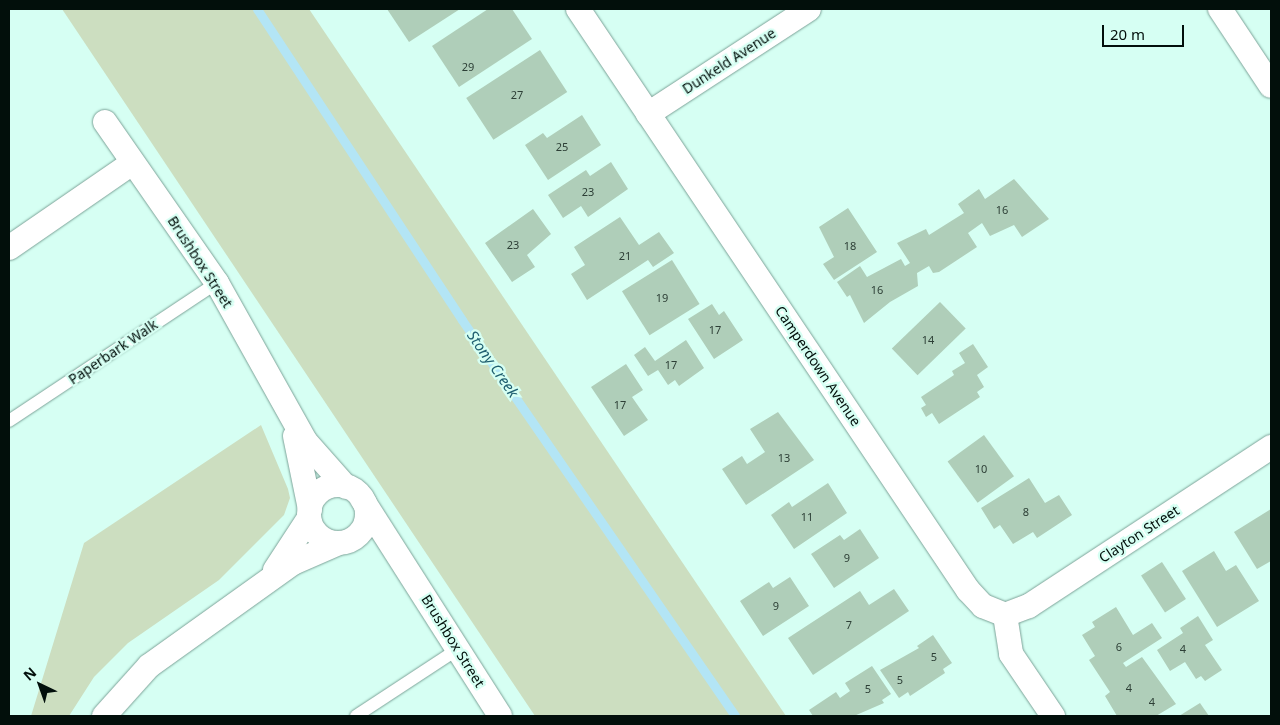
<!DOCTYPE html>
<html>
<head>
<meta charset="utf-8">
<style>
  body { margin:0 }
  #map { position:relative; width:1280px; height:725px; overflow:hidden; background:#d6fff3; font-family:"Noto Sans",sans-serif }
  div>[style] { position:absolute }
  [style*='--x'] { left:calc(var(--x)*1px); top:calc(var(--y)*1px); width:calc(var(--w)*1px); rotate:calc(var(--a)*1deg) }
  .green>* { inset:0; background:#ccdec0 }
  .stream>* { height:9px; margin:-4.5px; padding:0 4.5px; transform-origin:4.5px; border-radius:4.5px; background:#b3e5f5 }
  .building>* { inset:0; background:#afceb9; transform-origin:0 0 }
  .roads { filter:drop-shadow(0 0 1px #7ca398) drop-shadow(0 0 1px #7ca398) }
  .service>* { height:12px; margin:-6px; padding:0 6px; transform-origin:6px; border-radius:6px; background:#fff }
  .minor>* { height:24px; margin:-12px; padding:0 12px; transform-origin:12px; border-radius:12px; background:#fff }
  .minor>.ring { margin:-12px; padding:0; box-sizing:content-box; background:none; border:24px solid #fff; border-radius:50% }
  span { translate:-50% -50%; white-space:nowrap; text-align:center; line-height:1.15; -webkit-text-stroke:4.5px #d6fff3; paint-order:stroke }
  .number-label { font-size:11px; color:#2d3f36 }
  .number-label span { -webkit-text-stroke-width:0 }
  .street-label { font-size:14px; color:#020f0b }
  .water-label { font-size:15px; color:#205f70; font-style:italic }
  .frame { position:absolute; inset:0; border:10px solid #020f0b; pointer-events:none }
  .north { position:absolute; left:15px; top:660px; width:50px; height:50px; -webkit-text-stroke:4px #d6fff3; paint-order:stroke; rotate:318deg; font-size:14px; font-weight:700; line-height:20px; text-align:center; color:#020f0b }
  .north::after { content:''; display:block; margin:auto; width:18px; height:22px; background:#020f0b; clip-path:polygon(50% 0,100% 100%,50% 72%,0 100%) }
  .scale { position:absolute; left:1102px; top:25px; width:82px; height:22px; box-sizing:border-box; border:2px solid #020f0b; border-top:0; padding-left:6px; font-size:15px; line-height:18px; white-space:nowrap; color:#020f0b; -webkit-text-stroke:4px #d6fff3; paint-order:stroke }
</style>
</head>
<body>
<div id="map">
  <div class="green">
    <div style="clip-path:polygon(62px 9px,309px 9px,786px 716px,535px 716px)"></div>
    <div style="clip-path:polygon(261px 425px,288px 489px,290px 498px,284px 515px,219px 580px,128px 643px,94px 677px,69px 716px,31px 716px,84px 543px)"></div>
  </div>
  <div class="stream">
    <div style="--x:257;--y:9;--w:372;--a:56.6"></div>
    <div style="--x:462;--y:320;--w:481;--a:55.4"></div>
  </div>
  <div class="building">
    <div style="clip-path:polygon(387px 9px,460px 9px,409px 42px)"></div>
    <div style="clip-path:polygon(488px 9px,512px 9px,532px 39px,459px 87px,432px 46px)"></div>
    <div style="left:540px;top:50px;width:50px;height:88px;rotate:57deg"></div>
    <div style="clip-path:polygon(582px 115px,601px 145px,548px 180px,525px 145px,543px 133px,547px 138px)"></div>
    <div style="clip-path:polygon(611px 162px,628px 189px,588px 217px,581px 206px,563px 218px,548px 195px,586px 170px,590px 176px)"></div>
    <div style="clip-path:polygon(1014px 179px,1049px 219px,1022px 237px,1014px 225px,990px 236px,982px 223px,968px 233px,977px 247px,939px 272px,933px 273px,929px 266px,917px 273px,918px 286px,890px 302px,864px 323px,850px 295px,847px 297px,837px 282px,860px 266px,867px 277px,901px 259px,905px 266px,910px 263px,897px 243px,926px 229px,929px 235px,964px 213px,958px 204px,979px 189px,985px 199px)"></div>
    <div style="clip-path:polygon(848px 208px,877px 252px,834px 280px,823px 264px,834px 257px,819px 227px)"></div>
    <div style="clip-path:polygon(533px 209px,551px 234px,527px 255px,535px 267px,512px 282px,485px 243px)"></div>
    <div style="clip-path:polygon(620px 217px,639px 245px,659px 232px,674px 253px,653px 267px,648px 260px,587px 300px,571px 274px,585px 265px,574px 247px)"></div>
    <div style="left:672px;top:260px;width:52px;height:59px;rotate:58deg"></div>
    <div style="left:940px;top:302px;width:37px;height:67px;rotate:46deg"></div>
    <div style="clip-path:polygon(712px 304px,719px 315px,724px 311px,743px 340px,714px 359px,688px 319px)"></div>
    <div style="clip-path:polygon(686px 340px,704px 368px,679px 386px,675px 380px,668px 385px,658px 370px,648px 376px,634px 355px,645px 347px,655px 361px)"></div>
    <div style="clip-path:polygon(973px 344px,988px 367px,977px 375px,984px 387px,977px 392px,980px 397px,939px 424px,932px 413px,926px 417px,921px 408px,926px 405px,921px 397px,954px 375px,952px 371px,965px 363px,959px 353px)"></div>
    <div style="clip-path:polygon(626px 364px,643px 390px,632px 397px,648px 420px,624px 436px,591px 387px)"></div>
    <div style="clip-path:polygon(778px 412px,814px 460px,746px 505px,722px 469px,742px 456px,747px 464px,765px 452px,750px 429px)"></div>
    <div style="left:984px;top:435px;width:51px;height:45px;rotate:54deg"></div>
    <div style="clip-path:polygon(1029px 478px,1045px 503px,1059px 495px,1072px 515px,1037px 538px,1033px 532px,1013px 544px,1000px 525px,994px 529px,981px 508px)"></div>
    <div style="clip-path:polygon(828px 483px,847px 513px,794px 549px,771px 515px,789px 502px,792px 507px)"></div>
    <div style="clip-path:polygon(1271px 509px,1271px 561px,1257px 569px,1234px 532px)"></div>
    <div style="clip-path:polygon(860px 529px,879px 558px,834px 588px,811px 554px,840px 535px,844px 540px)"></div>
    <div style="clip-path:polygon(1214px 551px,1226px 571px,1236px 565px,1259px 601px,1217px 627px,1182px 571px)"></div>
    <div style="left:1162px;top:562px;width:44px;height:25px;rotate:57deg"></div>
    <div style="clip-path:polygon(790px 577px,809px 606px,763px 636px,740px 601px,769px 582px,773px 588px)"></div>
    <div style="clip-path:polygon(894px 589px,909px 611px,813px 675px,788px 638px,860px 591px,869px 605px)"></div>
    <div style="clip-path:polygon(1116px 607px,1133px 635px,1152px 623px,1162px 638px,1123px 663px,1126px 667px,1142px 657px,1176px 704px,1156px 716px,1117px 716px,1105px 696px,1110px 692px,1089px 660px,1095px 656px,1082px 635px,1095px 627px,1092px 622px)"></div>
    <div style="clip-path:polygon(1198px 616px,1213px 640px,1205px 645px,1222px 670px,1205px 681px,1201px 676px,1196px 679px,1185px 662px,1170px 671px,1157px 650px,1183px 633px,1180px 628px)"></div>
    <div style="clip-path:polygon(933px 635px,952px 663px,943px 669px,945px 673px,910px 696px,908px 692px,899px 698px,880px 670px,919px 648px,917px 646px)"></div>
    <div style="clip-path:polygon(872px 666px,891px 694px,882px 700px,884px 703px,854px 716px,813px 716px,809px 710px,836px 692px,840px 698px,850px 691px,845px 683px)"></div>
    <div style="clip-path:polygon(1200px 703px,1209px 716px,1179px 716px)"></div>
  </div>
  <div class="roads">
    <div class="service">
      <div style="--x:9;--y:421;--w:250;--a:-33.6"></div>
      <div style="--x:356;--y:716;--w:122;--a:-33.3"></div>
    </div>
    <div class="minor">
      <div style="--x:578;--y:9;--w:700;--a:56.13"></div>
      <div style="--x:968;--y:590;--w:22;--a:47"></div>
      <div style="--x:983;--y:606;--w:24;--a:22"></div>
      <div style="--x:1005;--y:615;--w:39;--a:81"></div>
      <div style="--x:1011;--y:654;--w:75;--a:55.9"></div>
      <div style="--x:1220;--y:9;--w:92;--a:56.5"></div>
      <div style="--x:648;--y:114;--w:192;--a:-33.1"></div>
      <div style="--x:105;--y:122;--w:196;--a:55.2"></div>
      <div style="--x:217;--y:283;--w:182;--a:60.8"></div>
      <div style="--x:306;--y:442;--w:60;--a:48.4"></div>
      <div style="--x:9;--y:248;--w:150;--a:-34.6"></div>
      <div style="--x:295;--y:436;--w:75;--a:78.4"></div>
      <div class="ring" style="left:309px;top:485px;width:34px;height:34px"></div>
      <div style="--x:362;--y:499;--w:257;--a:57.5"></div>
      <div style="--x:275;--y:570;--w:62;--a:-56.8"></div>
      <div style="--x:1005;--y:615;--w:26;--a:-21"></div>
      <div style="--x:1029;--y:606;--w:290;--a:-33.3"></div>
      <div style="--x:104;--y:716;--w:67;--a:-48"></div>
      <div style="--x:149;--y:666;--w:177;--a:-35.6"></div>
      <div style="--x:293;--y:563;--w:50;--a:-23.5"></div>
    </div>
  </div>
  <div class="number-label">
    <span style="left:468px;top:67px">29</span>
    <span style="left:517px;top:95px">27</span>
    <span style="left:562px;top:147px">25</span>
    <span style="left:588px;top:192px">23</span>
    <span style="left:1002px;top:210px">16</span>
    <span style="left:513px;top:245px">23</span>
    <span style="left:850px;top:246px">18</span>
    <span style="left:625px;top:256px">21</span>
    <span style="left:877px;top:290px">16</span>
    <span style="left:662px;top:298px">19</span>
    <span style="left:715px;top:330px">17</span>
    <span style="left:928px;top:340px">14</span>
    <span style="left:671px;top:365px">17</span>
    <span style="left:620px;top:405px">17</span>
    <span style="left:784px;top:458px">13</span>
    <span style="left:981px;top:469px">10</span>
    <span style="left:1026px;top:512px">8</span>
    <span style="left:807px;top:517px">11</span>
    <span style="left:847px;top:558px">9</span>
    <span style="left:776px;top:606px">9</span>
    <span style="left:849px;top:625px">7</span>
    <span style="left:1119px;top:647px">6</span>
    <span style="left:1183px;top:649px">4</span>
    <span style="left:934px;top:657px">5</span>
    <span style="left:900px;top:680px">5</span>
    <span style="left:1129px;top:688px">4</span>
    <span style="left:868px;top:689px">5</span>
    <span style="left:1152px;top:702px">4</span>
  </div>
  <div class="street-label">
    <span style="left:729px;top:61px;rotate:-33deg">Dunkeld Avenue</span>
    <span style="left:200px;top:262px;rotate:57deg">Brushbox Street</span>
    <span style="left:113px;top:352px;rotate:-34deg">Paperbark Walk</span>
    <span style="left:818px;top:366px;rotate:56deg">Camperdown Avenue</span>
    <span style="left:1139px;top:534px;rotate:-33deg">Clayton Street</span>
    <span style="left:453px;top:641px;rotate:58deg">Brushbox Street</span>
  </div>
  <div class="water-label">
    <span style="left:493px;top:364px;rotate:55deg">Stony Creek</span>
  </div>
  <div class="frame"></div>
  <div class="north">N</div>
  <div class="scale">20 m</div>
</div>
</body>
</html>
